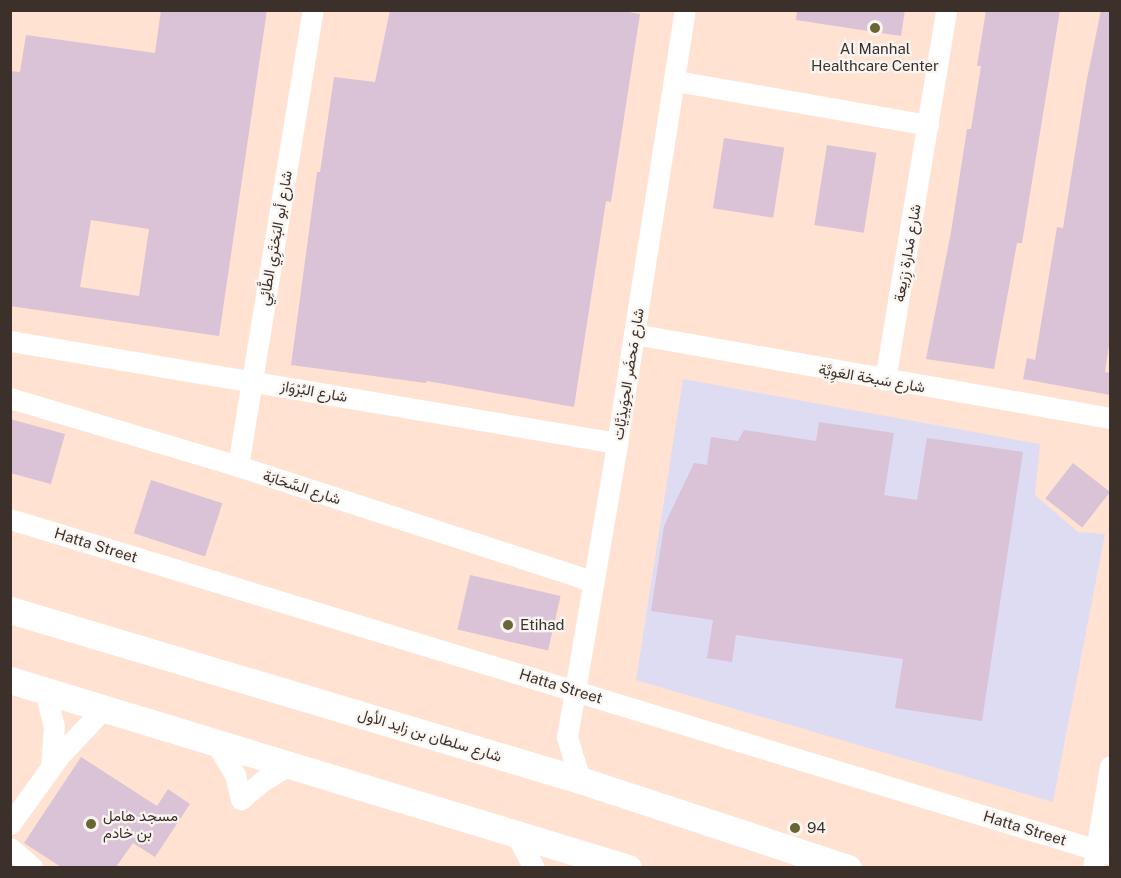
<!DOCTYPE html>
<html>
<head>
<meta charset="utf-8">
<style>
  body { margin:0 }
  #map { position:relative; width:1121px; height:878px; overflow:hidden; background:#ffe2d2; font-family:"Public Sans",Vazirmatn,sans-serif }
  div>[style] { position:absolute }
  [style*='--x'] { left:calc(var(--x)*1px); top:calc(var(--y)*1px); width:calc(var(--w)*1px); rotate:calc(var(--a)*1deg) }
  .education>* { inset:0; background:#dedcf2 }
  .building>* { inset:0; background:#dac2d7; transform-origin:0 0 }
  .minor>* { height:21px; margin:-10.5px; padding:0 10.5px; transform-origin:10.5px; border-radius:10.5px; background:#fff }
  .major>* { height:27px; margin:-13.5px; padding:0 13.5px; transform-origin:13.5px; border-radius:13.5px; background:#fff }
  .dots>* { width:16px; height:16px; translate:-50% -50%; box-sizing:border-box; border:3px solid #faf5f1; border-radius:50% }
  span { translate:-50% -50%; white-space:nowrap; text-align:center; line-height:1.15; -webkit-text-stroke:4.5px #faf5f1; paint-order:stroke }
  .poi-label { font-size:15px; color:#3b302a }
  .left { translate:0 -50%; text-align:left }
  .street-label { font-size:15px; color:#3b302a }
  .frame { position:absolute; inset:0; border:12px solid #3b302a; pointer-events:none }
</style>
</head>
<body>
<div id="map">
  <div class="education">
    <div style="clip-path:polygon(683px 379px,1040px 444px,1035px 495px,1078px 532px,1105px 534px,1053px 802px,636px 680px)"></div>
  </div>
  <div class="building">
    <div style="clip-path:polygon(evenodd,161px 10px,267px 10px,219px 336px,10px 306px,10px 71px,20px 72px,26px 35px,155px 53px,161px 10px,91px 220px,149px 229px,139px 296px,80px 287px,91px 220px)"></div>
    <div style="clip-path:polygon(390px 10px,618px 10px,640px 14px,611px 202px,606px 201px,574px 407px,427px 381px,426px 383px,291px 365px,317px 172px,320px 172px,334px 77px,375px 82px)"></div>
    <div style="clip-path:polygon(797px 10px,905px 10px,901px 36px,796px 20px)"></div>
    <div style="clip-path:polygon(986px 10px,1060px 10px,1022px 243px,1017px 243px,994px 369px,926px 359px,951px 232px,967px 129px,971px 129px,981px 66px,977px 66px)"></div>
    <div style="clip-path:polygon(1101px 10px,1110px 10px,1110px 338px,1105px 372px,1110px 373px,1110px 395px,1023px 379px,1027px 358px,1035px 360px,1057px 227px,1063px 228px,1086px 84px)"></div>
    <div style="left:724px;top:138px;width:61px;height:71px;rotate:9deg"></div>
    <div style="left:827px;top:145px;width:50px;height:81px;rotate:9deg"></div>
    <div style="clip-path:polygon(10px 419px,65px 434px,51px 484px,10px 473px)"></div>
    <div style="clip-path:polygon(819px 422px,894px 433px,884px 495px,917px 500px,927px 438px,1023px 452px,982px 721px,895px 708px,903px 659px,736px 635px,732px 662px,707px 658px,713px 620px,651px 611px,664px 526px,694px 463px,707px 465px,711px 437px,738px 441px,744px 430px,816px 441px)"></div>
    <div style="left:1073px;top:463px;width:47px;height:45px;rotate:38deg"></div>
    <div style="left:151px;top:480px;width:75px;height:56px;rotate:18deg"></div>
    <div style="left:470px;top:575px;width:93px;height:56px;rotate:13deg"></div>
    <div style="clip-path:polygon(81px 757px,157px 806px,168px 789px,190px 804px,155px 857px,133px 843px,116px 867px,61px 867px,24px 843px)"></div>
  </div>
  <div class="minor">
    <div style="--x:676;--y:81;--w:256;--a:9.9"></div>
    <div style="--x:634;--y:334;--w:483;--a:10"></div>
    <div style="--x:10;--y:341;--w:616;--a:9.54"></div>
    <div style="--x:885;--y:380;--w:375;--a:-80.6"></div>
    <div style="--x:10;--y:398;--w:238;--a:16.6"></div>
    <div style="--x:238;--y:466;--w:372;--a:18"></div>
    <div style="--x:238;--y:466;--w:462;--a:-80.7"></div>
    <div style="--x:10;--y:519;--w:1150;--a:16.94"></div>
    <div style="--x:45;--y:691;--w:36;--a:76"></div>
    <div style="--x:54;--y:726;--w:40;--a:94.3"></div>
    <div style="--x:216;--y:743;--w:37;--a:59"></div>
    <div style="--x:235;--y:775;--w:25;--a:76"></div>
    <div style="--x:580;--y:780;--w:45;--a:-106.8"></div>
    <div style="--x:567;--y:737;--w:298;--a:-80.3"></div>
    <div style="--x:617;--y:443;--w:438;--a:-81.1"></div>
    <div style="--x:241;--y:799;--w:30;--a:-40"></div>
    <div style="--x:264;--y:780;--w:29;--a:-31"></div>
    <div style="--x:10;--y:824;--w:85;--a:-54.1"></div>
    <div style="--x:60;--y:755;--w:63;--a:-46.9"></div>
    <div style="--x:516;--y:834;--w:38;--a:62"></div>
    <div style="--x:10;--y:848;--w:30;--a:41"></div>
    <div style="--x:1093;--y:868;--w:103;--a:-80.5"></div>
  </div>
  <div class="major">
    <div style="--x:10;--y:610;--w:595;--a:16.61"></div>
    <div style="--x:580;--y:780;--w:282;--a:18.2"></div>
    <div style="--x:10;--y:680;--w:646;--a:16.92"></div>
  </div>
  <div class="dots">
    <div style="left:875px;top:28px;background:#696633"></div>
    <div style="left:508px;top:625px;background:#696633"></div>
    <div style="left:91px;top:824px;background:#696633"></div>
    <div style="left:795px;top:828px;background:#696633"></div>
  </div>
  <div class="poi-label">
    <span style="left:875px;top:57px">Al Manhal<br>Healthcare Center</span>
    <span class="left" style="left:520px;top:625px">Etihad</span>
    <span class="left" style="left:103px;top:824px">مسجد هامل<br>بن خادم</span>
    <span class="left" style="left:807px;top:828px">94</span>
  </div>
  <div class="street-label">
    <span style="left:275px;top:238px;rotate:-80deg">شارع أبو البَختَرِي الطَّائِي</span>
    <span style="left:907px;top:253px;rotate:-80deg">شارع مَدارة زِرَيعة</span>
    <span style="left:628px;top:374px;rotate:-81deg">شارع مَحضَر الحِوَيذِيَّات</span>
    <span style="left:872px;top:378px;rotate:10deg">شارع سَبخة العَوِيَّة</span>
    <span style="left:314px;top:391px;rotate:10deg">شارع البُرْوَاز</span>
    <span style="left:302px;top:487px;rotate:18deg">شارع السَّحَابَة</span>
    <span style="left:96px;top:545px;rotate:17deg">Hatta Street</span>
    <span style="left:561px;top:686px;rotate:17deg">Hatta Street</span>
    <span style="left:430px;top:735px;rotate:17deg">شارع سلطان بن زايد الأول</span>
    <span style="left:1025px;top:828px;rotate:17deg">Hatta Street</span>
  </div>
  <div class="frame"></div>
</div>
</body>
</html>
